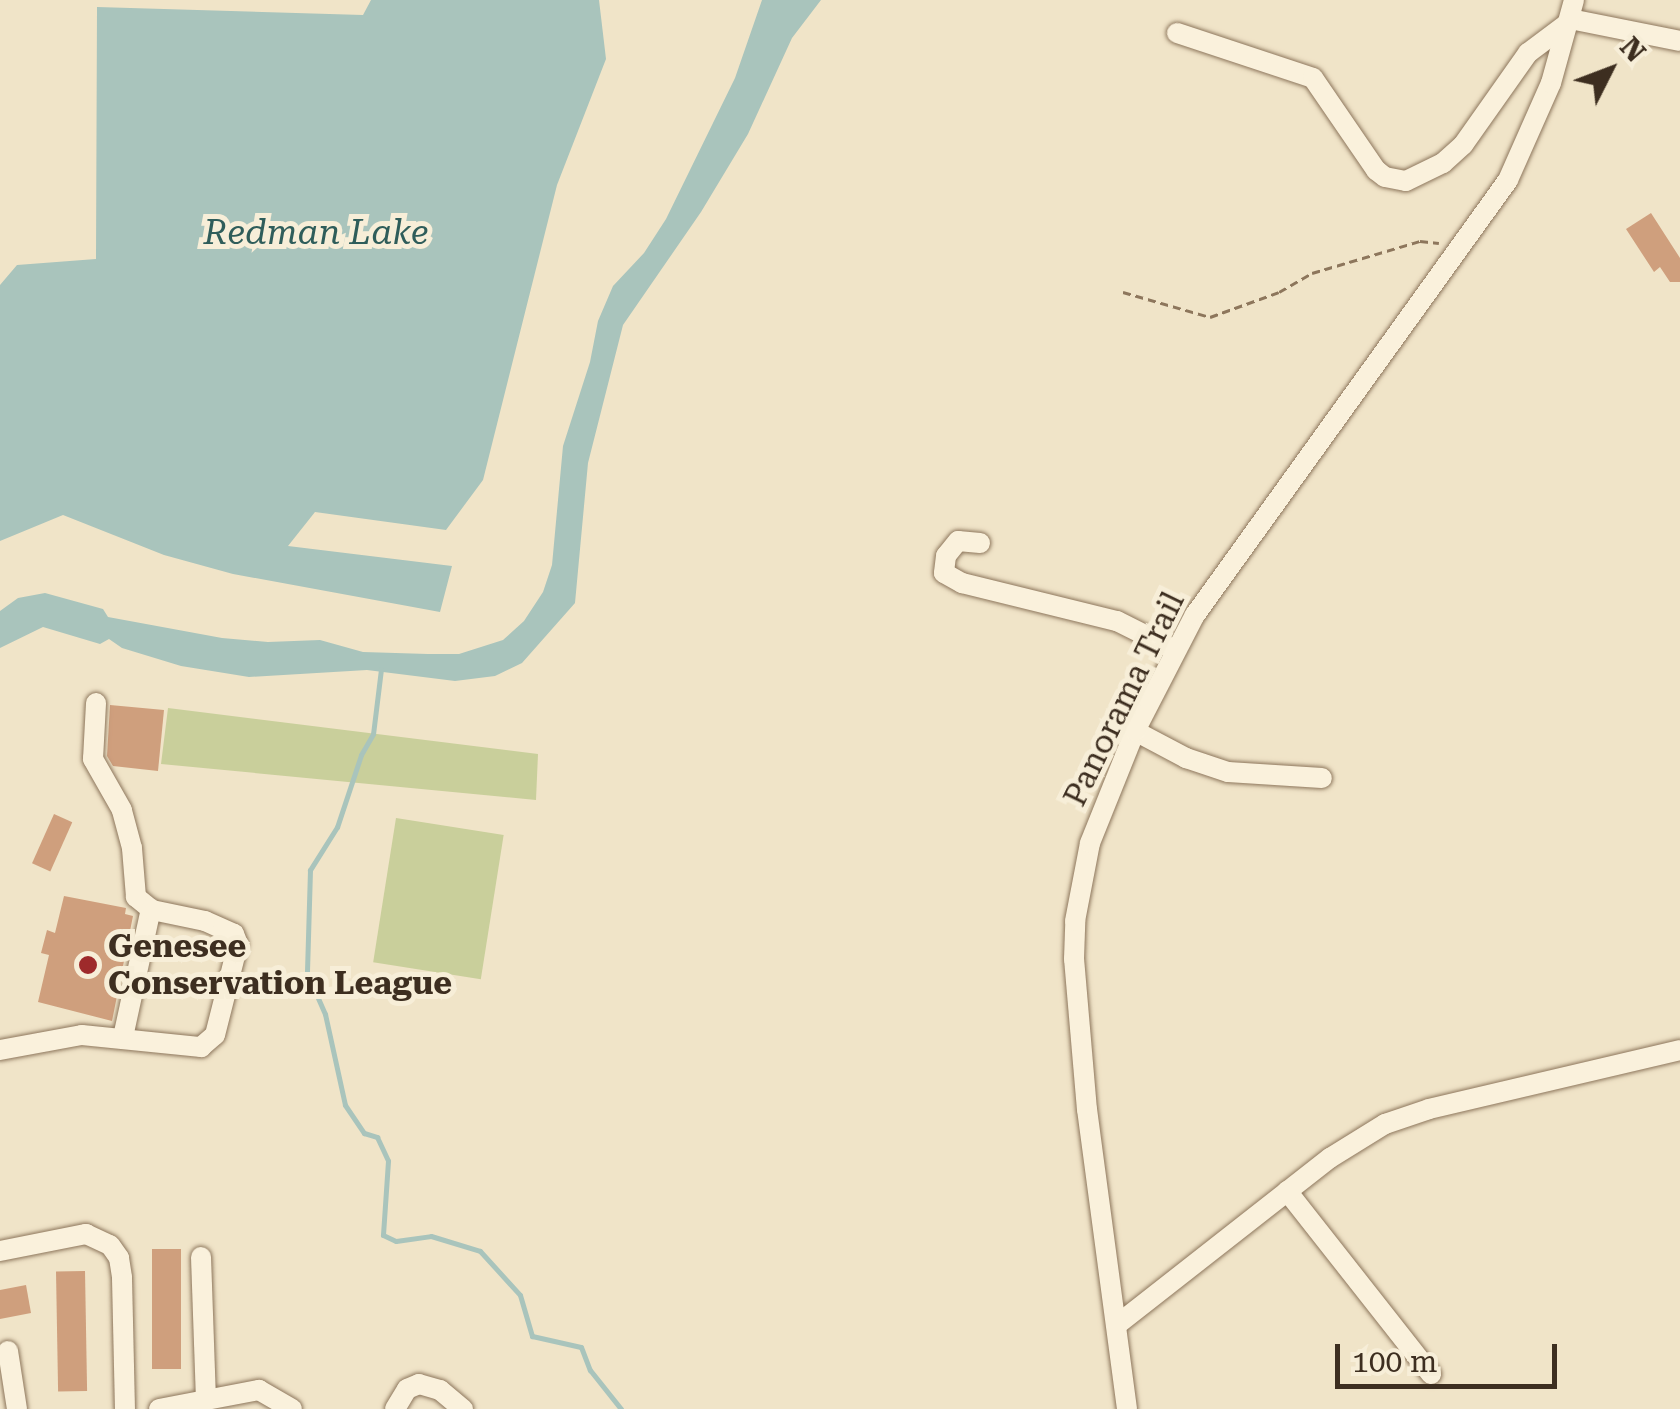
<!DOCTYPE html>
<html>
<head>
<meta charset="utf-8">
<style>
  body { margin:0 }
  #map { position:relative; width:1680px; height:1409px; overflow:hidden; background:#f0e4c8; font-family:"Roboto Serif",serif }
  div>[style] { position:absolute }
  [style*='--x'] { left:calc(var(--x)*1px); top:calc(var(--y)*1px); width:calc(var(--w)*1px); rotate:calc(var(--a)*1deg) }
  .green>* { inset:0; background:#c9cf9b; transform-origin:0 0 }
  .water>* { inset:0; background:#a9c4bc }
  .stream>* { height:5px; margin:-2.5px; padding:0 2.5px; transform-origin:2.5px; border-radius:2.5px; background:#a9c4bc }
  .building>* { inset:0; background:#cf9f7d; transform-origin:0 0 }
  .path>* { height:2.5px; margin-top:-1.25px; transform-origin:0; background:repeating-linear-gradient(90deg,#8d765c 0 8px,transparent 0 13px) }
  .roads { filter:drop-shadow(0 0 2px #8d765c) drop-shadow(0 0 2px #8d765c) }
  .minor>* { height:20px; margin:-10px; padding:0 10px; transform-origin:10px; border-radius:10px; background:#faf1dc }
  .dots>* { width:28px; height:28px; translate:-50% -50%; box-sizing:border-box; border:5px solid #f7eed8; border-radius:50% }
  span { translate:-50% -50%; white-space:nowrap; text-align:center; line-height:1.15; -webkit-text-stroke:10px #f7eed8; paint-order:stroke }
  .street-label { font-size:32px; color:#3d2e20 }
  .poi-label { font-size:32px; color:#3d2e20; font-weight:700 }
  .left { translate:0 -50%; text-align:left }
  .water-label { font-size:35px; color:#2f5d5a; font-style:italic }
  .north { position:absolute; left:1560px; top:20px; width:100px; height:100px; -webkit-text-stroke:8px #f7eed8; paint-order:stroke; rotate:48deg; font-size:28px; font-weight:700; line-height:40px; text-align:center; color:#3d2e20 }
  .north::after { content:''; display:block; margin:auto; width:35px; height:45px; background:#3d2e20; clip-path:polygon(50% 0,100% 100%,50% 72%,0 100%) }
  .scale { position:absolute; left:1335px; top:1344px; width:222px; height:45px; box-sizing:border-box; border:5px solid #3d2e20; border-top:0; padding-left:12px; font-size:30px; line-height:35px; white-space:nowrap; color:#3d2e20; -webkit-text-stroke:8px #f7eed8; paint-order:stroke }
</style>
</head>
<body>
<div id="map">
  <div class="green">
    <div style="clip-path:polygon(168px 708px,538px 754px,536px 800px,161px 764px)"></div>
    <div style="left:396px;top:818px;width:109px;height:146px;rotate:9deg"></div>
  </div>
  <div class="water">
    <div style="clip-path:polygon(371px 0,599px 0,606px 59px,557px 185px,483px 480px,446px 530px,315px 512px,288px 546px,452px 566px,440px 612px,233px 574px,164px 555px,63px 515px,0 541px,0 285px,17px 265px,96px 259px,97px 7px,363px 15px)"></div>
    <div style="clip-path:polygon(762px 0,821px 0,792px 38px,748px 134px,701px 212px,623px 325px,588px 463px,575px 603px,522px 663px,495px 676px,455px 681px,367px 670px,249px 677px,181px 666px,122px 648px,109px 639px,100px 644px,43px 627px,0 648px,0 611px,18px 598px,45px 593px,103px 609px,108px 617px,222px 638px,268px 642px,320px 640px,363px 652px,428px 654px,459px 654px,503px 640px,524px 621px,543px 592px,552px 565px,563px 446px,590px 362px,598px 321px,613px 286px,644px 253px,666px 219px,735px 78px)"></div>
  </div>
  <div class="stream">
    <div style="--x:381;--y:669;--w:65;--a:97"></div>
    <div style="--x:373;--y:734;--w:24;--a:120"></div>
    <div style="--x:361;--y:755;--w:76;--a:108.4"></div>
    <div style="--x:337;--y:827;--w:51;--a:122.1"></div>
    <div style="--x:310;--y:870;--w:103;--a:91.7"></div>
    <div style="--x:307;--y:973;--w:45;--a:66.3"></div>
    <div style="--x:325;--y:1014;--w:93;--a:77.6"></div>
    <div style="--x:345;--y:1105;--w:34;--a:56"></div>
    <div style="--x:364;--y:1133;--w:14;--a:17"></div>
    <div style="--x:377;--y:1137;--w:26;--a:65"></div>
    <div style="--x:388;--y:1161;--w:74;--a:93.9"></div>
    <div style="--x:383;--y:1235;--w:14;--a:25"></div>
    <div style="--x:396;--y:1241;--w:35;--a:-8"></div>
    <div style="--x:431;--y:1236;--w:51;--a:17"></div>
    <div style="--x:480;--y:1251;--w:59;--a:47.7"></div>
    <div style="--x:520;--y:1295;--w:43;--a:73.7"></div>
    <div style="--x:532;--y:1336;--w:50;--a:12.7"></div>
    <div style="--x:581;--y:1347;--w:25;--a:69"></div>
    <div style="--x:590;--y:1370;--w:50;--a:51.5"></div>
  </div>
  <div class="building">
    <div style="clip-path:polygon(1651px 213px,1680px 258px,1680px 282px,1670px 282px,1660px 267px,1654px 272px,1626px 229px)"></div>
    <div style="clip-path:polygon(110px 705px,164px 710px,158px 771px,113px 766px,107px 756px)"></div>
    <div style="left:54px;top:814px;width:20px;height:54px;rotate:24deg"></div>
    <div style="clip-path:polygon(64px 896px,126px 908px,125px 914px,133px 916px,112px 1021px,38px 1002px,49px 955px,41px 953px,47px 930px,55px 933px)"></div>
    <div style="left:152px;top:1249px;width:29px;height:120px"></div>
    <div style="left:85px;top:1271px;width:120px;height:29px;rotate:89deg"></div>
    <div style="clip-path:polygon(26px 1285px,31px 1313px,0 1319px,0 1290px)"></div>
  </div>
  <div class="path">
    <div style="--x:1123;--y:292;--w:91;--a:16"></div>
    <div style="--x:1210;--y:317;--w:73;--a:-19.9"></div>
    <div style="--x:1279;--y:292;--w:38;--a:-30"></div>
    <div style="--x:1312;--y:273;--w:113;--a:-16.5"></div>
    <div style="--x:1420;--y:241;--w:19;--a:6"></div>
  </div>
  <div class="roads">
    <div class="minor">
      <div style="--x:1570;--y:19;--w:112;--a:11.3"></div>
      <div style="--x:1177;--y:33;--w:143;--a:18.3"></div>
      <div style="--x:1313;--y:78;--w:112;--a:55.6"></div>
      <div style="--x:1376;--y:170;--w:11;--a:38"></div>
      <div style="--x:1385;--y:177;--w:21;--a:11"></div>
      <div style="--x:1406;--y:181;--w:41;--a:-25.9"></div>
      <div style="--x:1443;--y:163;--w:27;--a:-42"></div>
      <div style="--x:1463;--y:145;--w:113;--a:-54.8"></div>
      <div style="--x:1528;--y:53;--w:50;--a:-36.9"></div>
      <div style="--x:980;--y:543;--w:22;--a:-175"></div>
      <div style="--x:958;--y:541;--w:19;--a:129"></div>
      <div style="--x:946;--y:556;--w:17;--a:97"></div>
      <div style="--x:944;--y:573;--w:21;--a:29"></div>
      <div style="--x:962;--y:583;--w:160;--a:13.8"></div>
      <div style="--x:1117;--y:621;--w:65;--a:26.6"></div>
      <div style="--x:1135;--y:731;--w:58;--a:27.9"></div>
      <div style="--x:1186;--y:758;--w:44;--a:18.4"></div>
      <div style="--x:1228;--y:772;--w:94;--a:3.7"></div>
      <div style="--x:123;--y:1037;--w:131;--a:-77.7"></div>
      <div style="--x:0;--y:1050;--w:83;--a:-10.4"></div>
      <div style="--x:82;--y:1035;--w:120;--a:5.8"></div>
      <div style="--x:201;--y:1047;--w:18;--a:-41"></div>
      <div style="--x:215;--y:1035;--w:94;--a:-75.8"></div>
      <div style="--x:238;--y:944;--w:11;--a:-112"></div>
      <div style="--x:234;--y:934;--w:32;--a:-156"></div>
      <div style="--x:205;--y:921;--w:54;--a:-168.3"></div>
      <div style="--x:152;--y:910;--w:21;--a:-141"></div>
      <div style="--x:136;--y:897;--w:49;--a:-94.7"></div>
      <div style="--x:132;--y:848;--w:39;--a:-105"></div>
      <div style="--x:122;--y:810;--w:59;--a:-119.6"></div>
      <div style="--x:93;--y:759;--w:56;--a:-86.9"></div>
      <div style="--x:1287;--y:1191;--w:233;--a:51.8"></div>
      <div style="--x:0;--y:1251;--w:88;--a:-11.2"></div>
      <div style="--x:86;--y:1234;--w:26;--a:25"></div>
      <div style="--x:110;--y:1245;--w:16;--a:55"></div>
      <div style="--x:119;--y:1258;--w:20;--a:81"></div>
      <div style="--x:122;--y:1278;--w:131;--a:88.7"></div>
      <div style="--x:201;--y:1257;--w:142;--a:88"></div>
      <div style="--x:1118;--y:1324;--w:269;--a:-38.1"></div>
      <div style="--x:1330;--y:1158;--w:65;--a:-31.7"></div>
      <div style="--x:1385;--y:1124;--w:46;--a:-18.8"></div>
      <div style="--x:1429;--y:1109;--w:258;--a:-13.2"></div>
      <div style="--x:8;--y:1351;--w:59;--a:81.2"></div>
      <div style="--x:159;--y:1409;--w:102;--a:-10.8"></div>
      <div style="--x:259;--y:1390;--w:38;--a:30"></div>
      <div style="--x:395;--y:1409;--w:23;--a:-59"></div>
      <div style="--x:407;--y:1389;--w:13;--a:-23"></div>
      <div style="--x:419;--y:1384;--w:22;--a:16"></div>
      <div style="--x:440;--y:1390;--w:30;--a:40"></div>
      <div style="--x:1127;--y:1409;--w:302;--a:-97.6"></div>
      <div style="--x:1087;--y:1110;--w:152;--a:-94.9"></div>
      <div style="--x:1074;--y:959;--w:38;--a:-88"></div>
      <div style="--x:1075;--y:921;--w:79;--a:-79.1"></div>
      <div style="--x:1090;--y:843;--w:121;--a:-68.1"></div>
      <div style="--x:1135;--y:731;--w:131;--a:-62.7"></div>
      <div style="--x:1195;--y:615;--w:536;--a:-54.26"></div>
      <div style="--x:1508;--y:180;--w:106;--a:-66.1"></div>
      <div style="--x:1551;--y:83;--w:86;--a:-74.5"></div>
    </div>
  </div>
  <div class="dots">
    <div style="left:88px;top:965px;background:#9e2a2b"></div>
  </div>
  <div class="street-label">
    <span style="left:1124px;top:699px;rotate:-64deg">Panorama Trail</span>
  </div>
  <div class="poi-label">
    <span class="left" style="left:108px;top:965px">Genesee<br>Conservation League</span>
  </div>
  <div class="water-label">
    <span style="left:316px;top:233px">Redman Lake</span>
  </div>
  <div class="north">N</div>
  <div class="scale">100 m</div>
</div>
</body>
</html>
